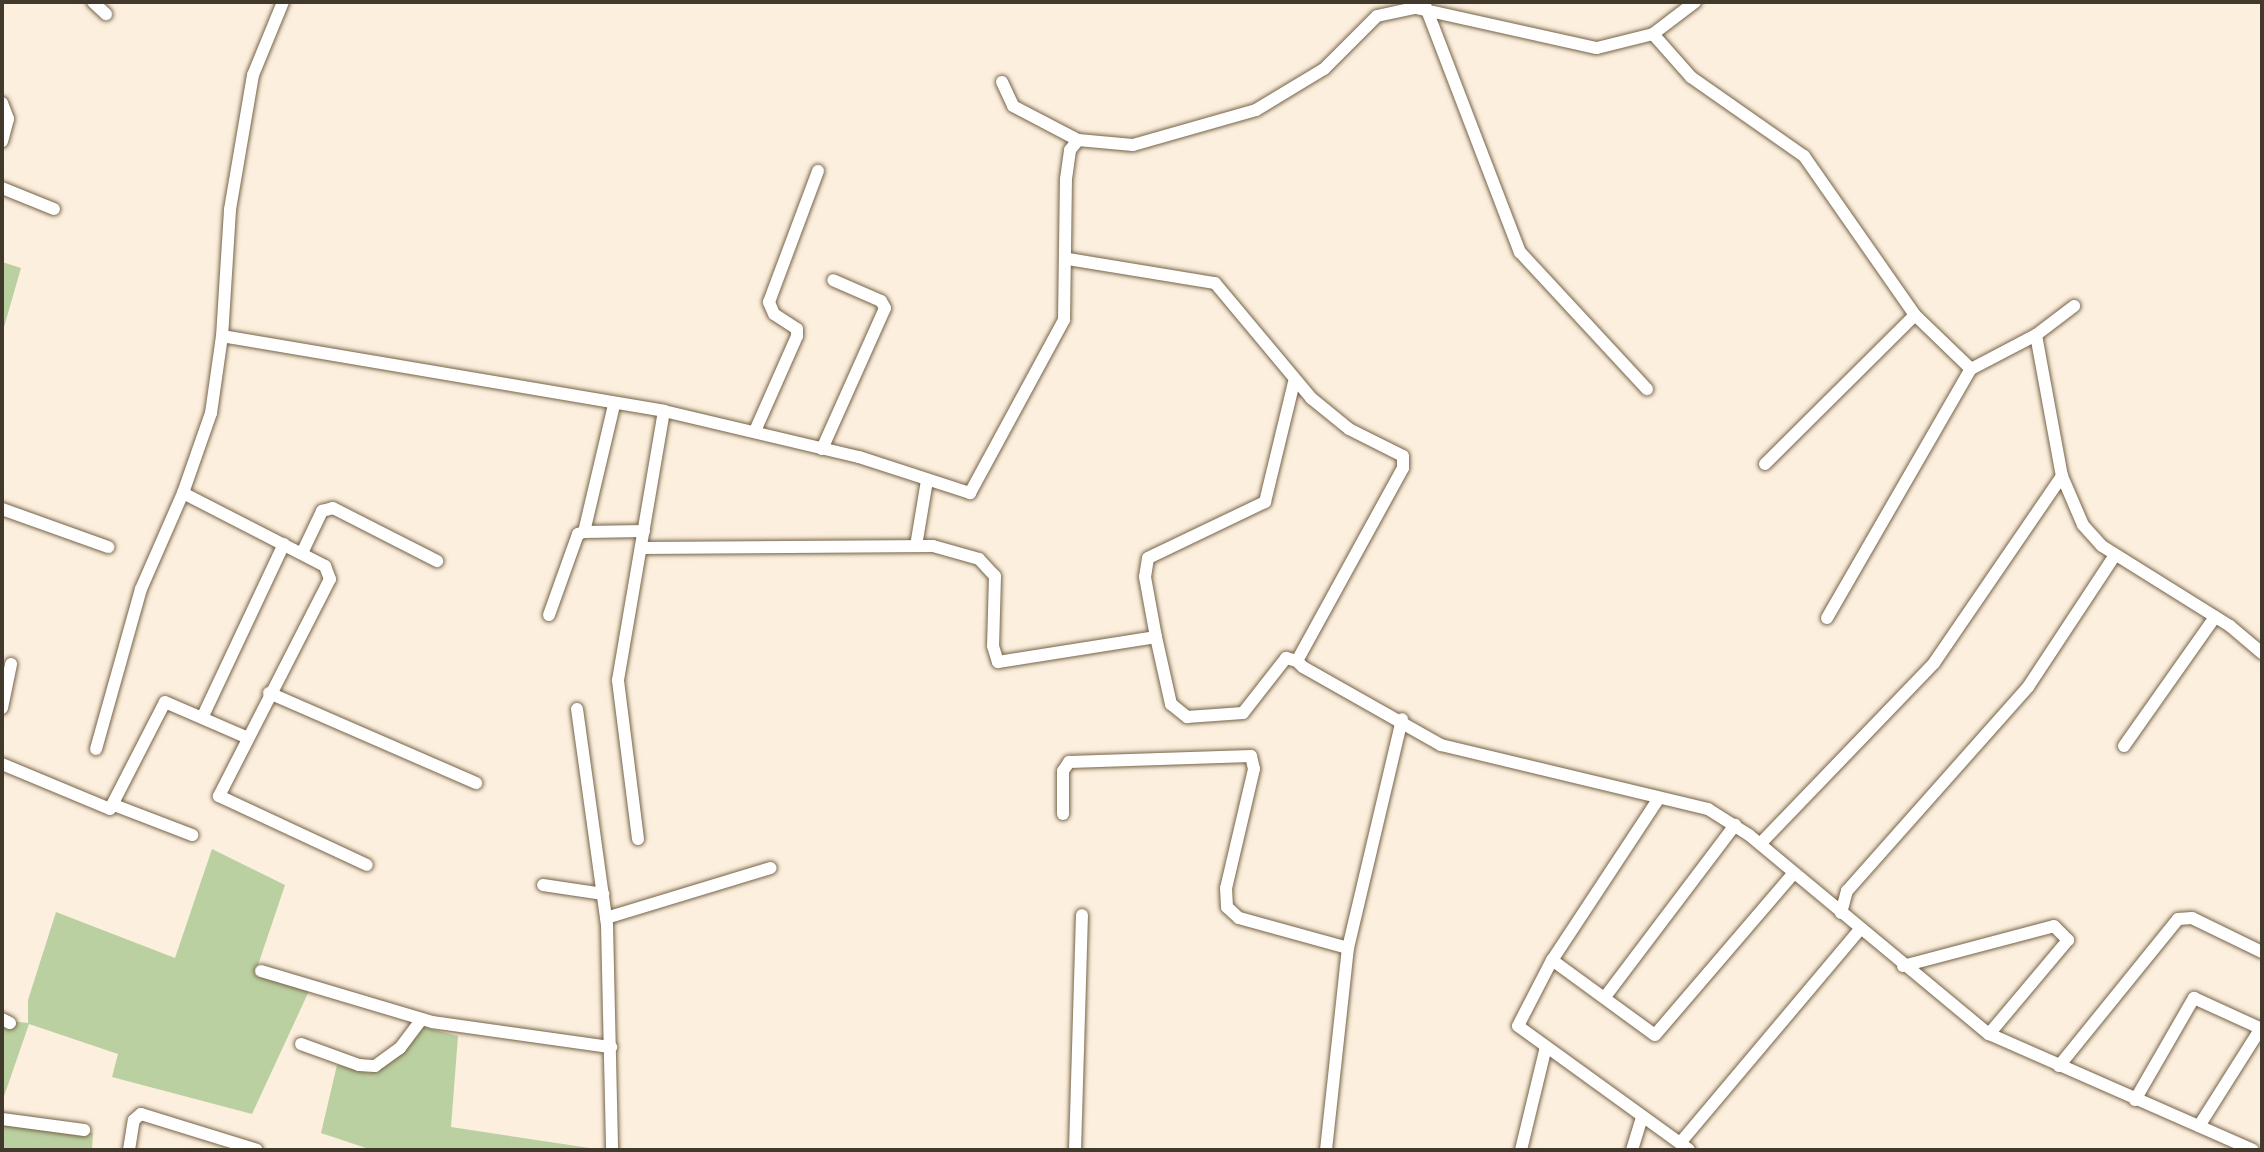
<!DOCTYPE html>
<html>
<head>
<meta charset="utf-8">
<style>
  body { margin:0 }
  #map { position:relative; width:2264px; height:1152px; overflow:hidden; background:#fcefdd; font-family:"Work Sans",sans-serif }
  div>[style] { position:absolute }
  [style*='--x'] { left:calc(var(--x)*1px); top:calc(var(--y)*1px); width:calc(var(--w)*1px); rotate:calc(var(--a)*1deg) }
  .green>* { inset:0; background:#bad0a1 }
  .roads { filter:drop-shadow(0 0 2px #766349) drop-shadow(0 0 2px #766349) }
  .minor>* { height:12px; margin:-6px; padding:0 6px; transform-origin:6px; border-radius:6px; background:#fff }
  span { translate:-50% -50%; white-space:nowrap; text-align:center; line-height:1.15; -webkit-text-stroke:8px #fefefe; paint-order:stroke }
  .frame { position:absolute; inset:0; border:4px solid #42392d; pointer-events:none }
</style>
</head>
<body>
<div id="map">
  <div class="green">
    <div style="clip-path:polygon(2px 262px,21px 268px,2px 334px)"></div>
    <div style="clip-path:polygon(212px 849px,285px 885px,255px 974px,309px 991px,252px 1114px,112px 1077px,118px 1054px,29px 1024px,2px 1102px,2px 1020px,28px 1023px,28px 1000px,56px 912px,175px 958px)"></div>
    <div style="clip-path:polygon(423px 1027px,458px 1036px,451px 1127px,603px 1150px,372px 1150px,321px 1133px,337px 1065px,369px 1073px,393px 1060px)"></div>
    <div style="clip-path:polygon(2px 1119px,93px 1133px,92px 1150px,2px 1150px)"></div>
  </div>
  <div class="roads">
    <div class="minor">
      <div style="--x:93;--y:2;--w:18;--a:43"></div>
      <div style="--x:283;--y:2;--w:79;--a:112.3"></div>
      <div style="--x:253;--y:75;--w:137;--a:99.7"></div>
      <div style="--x:230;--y:210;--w:126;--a:93.6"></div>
      <div style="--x:222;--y:336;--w:448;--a:9.6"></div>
      <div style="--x:664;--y:411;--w:200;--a:13.3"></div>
      <div style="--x:859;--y:457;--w:117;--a:18"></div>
      <div style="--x:970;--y:493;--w:197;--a:-61.5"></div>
      <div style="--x:1064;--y:320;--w:141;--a:-89.2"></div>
      <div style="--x:1066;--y:179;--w:29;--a:-82"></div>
      <div style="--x:1070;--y:150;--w:13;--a:-51"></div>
      <div style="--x:1078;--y:140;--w:55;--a:5.2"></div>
      <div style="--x:1133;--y:145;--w:128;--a:-15.9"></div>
      <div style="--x:1256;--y:110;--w:79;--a:-31.1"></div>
      <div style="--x:1324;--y:69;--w:75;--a:-45"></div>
      <div style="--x:1377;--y:16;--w:40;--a:-12"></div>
      <div style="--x:1416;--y:8;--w:185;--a:12.5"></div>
      <div style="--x:1597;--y:48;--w:58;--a:-14"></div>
      <div style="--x:1653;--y:34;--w:53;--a:-37.3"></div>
      <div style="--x:1425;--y:5;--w:265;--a:69"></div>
      <div style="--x:1520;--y:252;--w:187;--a:47.2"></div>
      <div style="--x:1653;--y:34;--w:57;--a:48.5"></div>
      <div style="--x:1691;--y:77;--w:138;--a:35"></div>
      <div style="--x:1804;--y:156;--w:194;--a:55.1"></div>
      <div style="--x:1915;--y:315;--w:78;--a:44"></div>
      <div style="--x:1971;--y:369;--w:73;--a:-27.6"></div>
      <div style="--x:2036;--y:335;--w:48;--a:-37.3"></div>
      <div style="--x:1002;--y:82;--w:26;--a:65"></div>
      <div style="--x:1013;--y:106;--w:73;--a:27.6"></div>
      <div style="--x:2;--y:103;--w:17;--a:69"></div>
      <div style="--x:8;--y:119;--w:23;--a:105"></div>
      <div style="--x:2;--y:188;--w:56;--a:22"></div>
      <div style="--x:1068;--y:259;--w:149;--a:9.3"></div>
      <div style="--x:1215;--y:283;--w:150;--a:50.1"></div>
      <div style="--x:1311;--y:398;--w:49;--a:39.2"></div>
      <div style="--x:1349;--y:429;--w:60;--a:26.6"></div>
      <div style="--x:1403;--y:456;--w:12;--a:90"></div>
      <div style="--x:1403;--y:468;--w:220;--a:118.8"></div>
      <div style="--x:1297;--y:661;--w:8;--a:45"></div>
      <div style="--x:1303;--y:667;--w:159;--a:29.5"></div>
      <div style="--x:1441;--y:745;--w:275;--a:13.5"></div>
      <div style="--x:1708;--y:809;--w:49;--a:32.4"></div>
      <div style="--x:1749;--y:835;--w:312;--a:39.7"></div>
      <div style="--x:1989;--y:1034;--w:288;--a:23.7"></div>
      <div style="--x:2036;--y:335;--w:143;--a:79.6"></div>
      <div style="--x:2062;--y:476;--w:53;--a:66.8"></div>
      <div style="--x:2083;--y:525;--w:28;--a:48"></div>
      <div style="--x:2102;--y:546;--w:151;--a:32"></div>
      <div style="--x:2230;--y:626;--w:42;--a:40.2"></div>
      <div style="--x:222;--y:336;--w:78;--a:98.1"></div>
      <div style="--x:211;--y:413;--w:85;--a:109.3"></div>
      <div style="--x:183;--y:493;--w:160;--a:27.2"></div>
      <div style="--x:325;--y:566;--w:14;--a:69"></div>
      <div style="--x:330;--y:579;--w:244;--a:117.1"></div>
      <div style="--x:219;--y:796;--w:163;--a:25"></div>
      <div style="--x:614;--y:405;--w:130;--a:103.3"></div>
      <div style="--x:584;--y:532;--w:60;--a:-1"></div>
      <div style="--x:755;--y:431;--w:104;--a:-66.1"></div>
      <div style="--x:797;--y:336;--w:7;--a:-90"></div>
      <div style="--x:797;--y:329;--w:27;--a:-147"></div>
      <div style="--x:774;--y:314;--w:13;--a:-113"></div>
      <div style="--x:769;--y:302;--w:140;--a:-69.5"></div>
      <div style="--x:822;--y:449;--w:154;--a:-65.9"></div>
      <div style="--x:885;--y:308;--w:8;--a:-120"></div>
      <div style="--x:881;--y:301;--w:52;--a:-156.4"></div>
      <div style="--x:1765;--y:464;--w:211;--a:-44.8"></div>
      <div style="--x:2;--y:509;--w:113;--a:19.7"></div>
      <div style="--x:916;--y:546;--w:67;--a:-80.5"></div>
      <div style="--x:642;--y:548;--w:291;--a:-0.4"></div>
      <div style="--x:933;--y:546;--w:48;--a:15.8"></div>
      <div style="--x:979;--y:559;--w:23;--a:47"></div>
      <div style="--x:995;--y:576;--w:70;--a:91.6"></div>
      <div style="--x:993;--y:646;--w:17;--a:73"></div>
      <div style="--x:998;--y:662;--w:160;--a:-9"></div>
      <div style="--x:1156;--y:637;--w:69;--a:77.4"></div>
      <div style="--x:1171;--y:704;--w:21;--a:39"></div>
      <div style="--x:1187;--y:717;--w:56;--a:-4.1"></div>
      <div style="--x:1243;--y:713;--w:70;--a:-52"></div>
      <div style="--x:1286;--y:658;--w:11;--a:15"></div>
      <div style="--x:302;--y:553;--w:47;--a:-64.5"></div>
      <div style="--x:322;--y:511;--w:11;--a:-15"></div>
      <div style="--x:333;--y:508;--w:117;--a:27"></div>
      <div style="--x:549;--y:615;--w:86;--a:-70.3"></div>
      <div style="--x:578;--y:534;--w:6;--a:-18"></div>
      <div style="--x:1827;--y:618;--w:288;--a:-60"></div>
      <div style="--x:1156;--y:637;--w:61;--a:-100.4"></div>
      <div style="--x:1145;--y:577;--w:19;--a:-81"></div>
      <div style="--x:1148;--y:558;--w:130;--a:-25.6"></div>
      <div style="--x:1265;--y:502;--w:123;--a:-76.4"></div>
      <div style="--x:269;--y:693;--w:226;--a:23.5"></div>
      <div style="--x:2;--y:708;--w:45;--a:-78.4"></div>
      <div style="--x:577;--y:709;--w:218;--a:82.1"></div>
      <div style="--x:607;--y:925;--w:225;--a:88.7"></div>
      <div style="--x:203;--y:716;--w:190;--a:-64.8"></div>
      <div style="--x:2124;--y:746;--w:158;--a:-54.8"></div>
      <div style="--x:96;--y:749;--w:166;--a:-74.3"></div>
      <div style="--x:141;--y:589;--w:105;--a:-66.4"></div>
      <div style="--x:2;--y:764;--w:117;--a:22.6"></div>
      <div style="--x:110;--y:809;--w:120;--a:-62.8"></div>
      <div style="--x:165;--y:702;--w:88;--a:23.4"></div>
      <div style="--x:1659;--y:798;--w:194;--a:123.4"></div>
      <div style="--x:1552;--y:960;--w:74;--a:117.3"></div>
      <div style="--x:1518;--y:1026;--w:211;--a:35.9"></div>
      <div style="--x:114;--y:805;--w:84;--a:21"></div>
      <div style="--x:1063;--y:814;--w:43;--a:-90"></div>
      <div style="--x:1063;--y:771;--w:11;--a:-56"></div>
      <div style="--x:1069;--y:762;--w:182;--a:-1.9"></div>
      <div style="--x:1251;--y:756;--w:13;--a:77"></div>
      <div style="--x:1254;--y:769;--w:122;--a:103.2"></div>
      <div style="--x:1226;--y:888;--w:19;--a:87"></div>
      <div style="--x:1227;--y:907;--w:16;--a:43"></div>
      <div style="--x:1239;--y:918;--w:113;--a:15.4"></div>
      <div style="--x:638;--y:839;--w:160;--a:-97.2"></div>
      <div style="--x:618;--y:680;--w:273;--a:-80.3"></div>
      <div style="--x:1760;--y:844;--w:251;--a:-46.1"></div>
      <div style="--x:1934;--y:663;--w:227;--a:-55.6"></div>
      <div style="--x:543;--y:885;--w:61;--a:8.5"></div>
      <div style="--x:1841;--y:913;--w:23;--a:-75"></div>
      <div style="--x:1847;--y:891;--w:273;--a:-48.4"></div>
      <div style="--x:2028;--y:687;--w:158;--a:-56.6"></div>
      <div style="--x:606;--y:918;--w:172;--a:-16.9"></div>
      <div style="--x:1552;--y:960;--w:127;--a:36.1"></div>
      <div style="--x:1655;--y:1035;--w:213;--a:-49.4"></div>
      <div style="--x:1903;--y:966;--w:156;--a:-14.8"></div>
      <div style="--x:2054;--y:926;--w:20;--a:45"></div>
      <div style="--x:2068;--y:940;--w:123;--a:130"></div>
      <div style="--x:261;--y:971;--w:178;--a:16.6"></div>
      <div style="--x:432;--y:1022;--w:181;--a:8"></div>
      <div style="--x:1605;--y:997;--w:216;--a:-52.9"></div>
      <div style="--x:2;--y:1019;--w:9;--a:27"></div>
      <div style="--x:301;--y:1044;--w:62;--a:19.9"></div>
      <div style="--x:359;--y:1065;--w:16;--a:4"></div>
      <div style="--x:375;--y:1066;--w:31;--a:-36"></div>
      <div style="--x:400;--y:1048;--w:36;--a:-53"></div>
      <div style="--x:2059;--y:1066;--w:189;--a:-51"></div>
      <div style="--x:2178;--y:919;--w:14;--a:-4"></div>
      <div style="--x:2192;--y:918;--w:78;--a:25.9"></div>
      <div style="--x:2135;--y:1100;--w:118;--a:-60"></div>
      <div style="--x:2194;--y:998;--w:75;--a:24.5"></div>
      <div style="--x:2;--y:1119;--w:83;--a:7.6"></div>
      <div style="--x:2199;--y:1126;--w:116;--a:-57.7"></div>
      <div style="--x:1680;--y:1143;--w:280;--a:-49.9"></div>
      <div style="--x:129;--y:1150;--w:30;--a:-81"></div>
      <div style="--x:134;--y:1120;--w:9;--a:-41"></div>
      <div style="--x:141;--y:1114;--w:121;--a:17.2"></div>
      <div style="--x:1075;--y:1150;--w:235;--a:-88.3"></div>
      <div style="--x:1326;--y:1150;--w:203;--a:-83.8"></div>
      <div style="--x:1348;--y:948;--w:235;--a:-76.7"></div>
      <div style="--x:1521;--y:1150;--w:106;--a:-76.4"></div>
      <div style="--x:1632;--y:1150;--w:34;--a:-73"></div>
    </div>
  </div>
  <div class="frame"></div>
</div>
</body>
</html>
